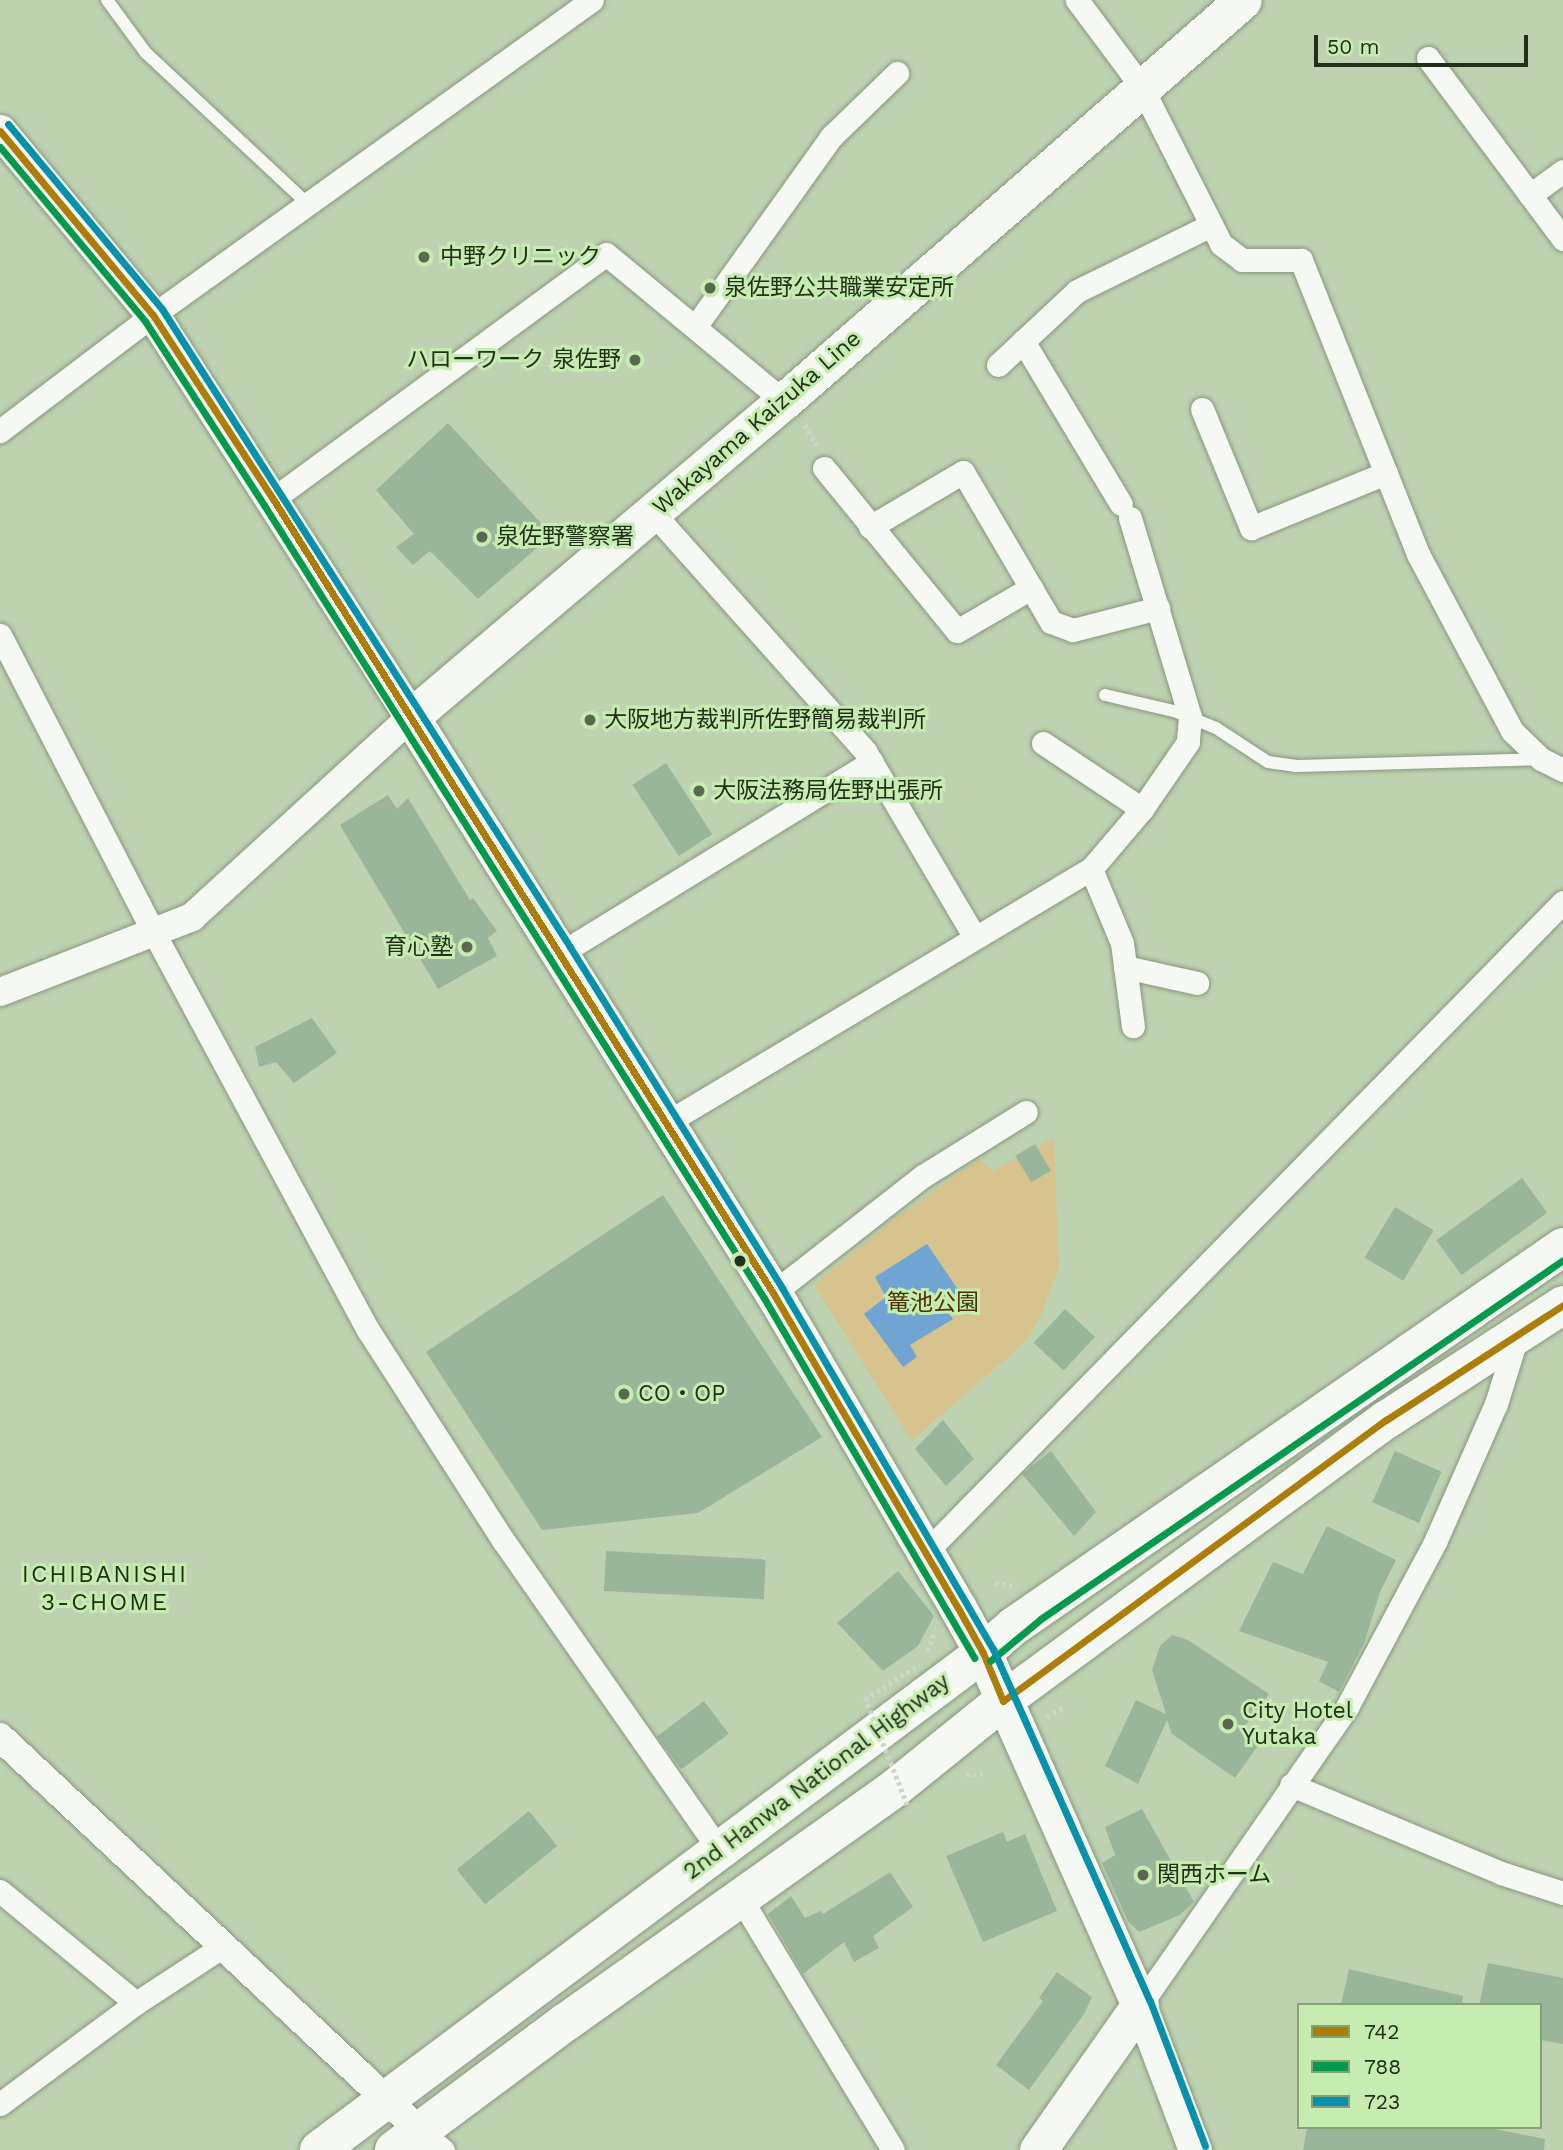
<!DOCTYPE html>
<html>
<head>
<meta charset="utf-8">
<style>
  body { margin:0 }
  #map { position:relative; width:1563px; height:2150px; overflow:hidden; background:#bed2b2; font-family:"Work Sans","Noto Sans JP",sans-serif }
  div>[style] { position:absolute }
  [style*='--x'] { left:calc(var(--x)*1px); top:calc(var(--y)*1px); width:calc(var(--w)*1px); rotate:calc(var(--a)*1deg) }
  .green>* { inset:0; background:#d6c38e }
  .water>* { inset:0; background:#6fa4d3 }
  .building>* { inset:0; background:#99b69b; transform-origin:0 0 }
  .path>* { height:4.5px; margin-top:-2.25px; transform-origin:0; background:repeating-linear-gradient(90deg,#ced5ca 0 3.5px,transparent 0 7px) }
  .roads { filter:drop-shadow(0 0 2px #88977e) drop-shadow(0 0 2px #88977e) }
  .service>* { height:12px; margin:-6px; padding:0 6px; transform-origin:6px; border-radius:6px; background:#f5f8f3 }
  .minor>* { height:23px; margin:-11.5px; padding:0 11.5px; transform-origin:11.5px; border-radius:11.5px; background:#f5f8f3 }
  .tertiary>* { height:28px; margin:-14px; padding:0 14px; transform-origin:14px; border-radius:14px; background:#f5f8f3 }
  .secondary>* { height:33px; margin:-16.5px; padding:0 16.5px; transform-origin:16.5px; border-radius:16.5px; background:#f5f8f3 }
  .primary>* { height:37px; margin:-18.5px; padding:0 18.5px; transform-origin:18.5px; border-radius:18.5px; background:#f5f8f3 }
  .trunk>* { height:38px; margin:-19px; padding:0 19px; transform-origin:19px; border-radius:19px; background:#f5f8f3 }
  .path-bridge>* { height:4.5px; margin-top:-2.25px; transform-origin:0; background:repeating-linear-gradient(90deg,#ced5ca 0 3.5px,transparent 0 7px) }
  .bus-1>* { height:7px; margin:-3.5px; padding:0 3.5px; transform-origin:3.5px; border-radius:3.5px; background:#ac7d09 }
  .bus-2>* { height:7px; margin:-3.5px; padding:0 3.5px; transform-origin:3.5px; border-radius:3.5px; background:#039a4c }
  .bus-3>* { height:7px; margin:-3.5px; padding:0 3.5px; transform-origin:3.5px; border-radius:3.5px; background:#0791aa }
  .dots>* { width:19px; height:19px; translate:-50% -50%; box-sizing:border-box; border:4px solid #c7ecb2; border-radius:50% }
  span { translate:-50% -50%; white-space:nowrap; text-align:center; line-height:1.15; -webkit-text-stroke:6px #c7ecb2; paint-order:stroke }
  .poi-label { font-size:23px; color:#22301a }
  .left { translate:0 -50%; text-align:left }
  .right { translate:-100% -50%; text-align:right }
  .street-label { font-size:23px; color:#22301a }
  .park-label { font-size:23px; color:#4c3105 }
  .neighbourhood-label { font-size:24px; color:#183400; letter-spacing:2px }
  .legend { position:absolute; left:1297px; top:2003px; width:245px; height:126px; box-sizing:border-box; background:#c7ecb2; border:2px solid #85a175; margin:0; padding:9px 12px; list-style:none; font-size:21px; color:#22301a }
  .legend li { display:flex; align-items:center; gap:14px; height:35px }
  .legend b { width:35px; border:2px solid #85a175 }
  .scale { position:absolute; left:1314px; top:35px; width:214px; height:32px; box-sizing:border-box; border:4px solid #22301a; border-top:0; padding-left:9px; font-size:21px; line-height:24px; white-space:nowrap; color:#22301a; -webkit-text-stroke:5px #c7ecb2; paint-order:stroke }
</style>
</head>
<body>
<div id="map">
  <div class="green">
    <div style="clip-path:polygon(1054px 1138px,1059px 1267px,1041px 1315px,1026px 1341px,912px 1441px,814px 1285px,889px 1223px,979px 1159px,992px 1171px)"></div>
  </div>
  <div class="water">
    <div style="clip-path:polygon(927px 1244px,959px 1291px,941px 1303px,953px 1319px,910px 1345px,917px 1357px,903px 1367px,864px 1314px,886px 1297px,875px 1277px)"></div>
  </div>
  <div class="building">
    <div style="clip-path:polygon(448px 423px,552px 535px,478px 599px,430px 551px,413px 565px,396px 547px,414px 534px,376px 490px)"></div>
    <div style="left:666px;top:763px;width:85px;height:40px;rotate:57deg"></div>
    <div style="clip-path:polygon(388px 795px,397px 809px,408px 798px,470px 900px,473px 898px,497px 931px,488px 938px,497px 956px,438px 989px,340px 825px)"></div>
    <div style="clip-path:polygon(312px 1018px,337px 1053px,294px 1083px,276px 1062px,259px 1067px,255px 1047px)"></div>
    <div style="left:1035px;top:1144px;width:31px;height:23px;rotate:59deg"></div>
    <div style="left:1522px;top:1178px;width:43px;height:106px;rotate:54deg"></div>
    <div style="clip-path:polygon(663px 1195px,822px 1437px,698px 1513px,542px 1530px,426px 1352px)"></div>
    <div style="left:1395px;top:1207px;width:45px;height:59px;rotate:31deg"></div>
    <div style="left:1065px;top:1309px;width:41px;height:46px;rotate:43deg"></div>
    <div style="clip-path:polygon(943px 1420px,974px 1459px,946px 1486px,915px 1449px)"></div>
    <div style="clip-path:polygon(1051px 1451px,1096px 1512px,1074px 1536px,1022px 1474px)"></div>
    <div style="left:1395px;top:1451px;width:51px;height:56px;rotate:24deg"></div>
    <div style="clip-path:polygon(1327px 1526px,1396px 1560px,1380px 1592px,1365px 1641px,1339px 1692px,1319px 1681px,1328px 1662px,1239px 1631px,1273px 1562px,1303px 1574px)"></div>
    <div style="left:606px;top:1551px;width:160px;height:40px;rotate:3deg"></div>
    <div style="clip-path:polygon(898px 1571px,934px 1616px,918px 1646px,883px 1671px,837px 1623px)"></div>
    <div style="clip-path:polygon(1172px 1635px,1188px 1640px,1269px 1694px,1244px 1727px,1262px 1740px,1235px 1778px,1172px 1734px,1167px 1720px,1138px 1784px,1105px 1766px,1136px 1700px,1166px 1714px,1152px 1670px,1160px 1646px)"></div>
    <div style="left:704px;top:1701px;width:41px;height:59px;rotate:53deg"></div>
    <div style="clip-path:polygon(1142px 1809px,1194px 1902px,1180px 1915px,1139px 1932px,1128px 1921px,1102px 1863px,1115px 1855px,1105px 1827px)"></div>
    <div style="left:529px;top:1811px;width:45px;height:93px;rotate:51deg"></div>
    <div style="clip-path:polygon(1003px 1832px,1007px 1842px,1025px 1834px,1057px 1911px,983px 1942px,946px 1856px)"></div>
    <div style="clip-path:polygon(890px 1872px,913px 1907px,873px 1936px,879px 1948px,854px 1962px,844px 1942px,803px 1974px,768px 1914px,791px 1896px,805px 1918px,821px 1911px,823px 1914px)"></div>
    <div style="clip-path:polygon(1488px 1963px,1563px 1978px,1563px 2044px,1540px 2040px,1540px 2005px,1479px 2005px)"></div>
    <div style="clip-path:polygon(1349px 1969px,1463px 1996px,1462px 2005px,1341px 2005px)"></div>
    <div style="clip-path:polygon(1057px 1972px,1092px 1997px,1084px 2014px,1029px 2090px,996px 2065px,1043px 2001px,1039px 1998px)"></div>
    <div style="clip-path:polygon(1307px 2127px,1485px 2127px,1545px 2139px,1544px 2150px,1303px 2150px)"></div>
  </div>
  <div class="path">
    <div style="--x:805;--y:425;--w:23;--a:59"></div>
    <div style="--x:995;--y:1583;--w:20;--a:9"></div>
    <div style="--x:927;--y:1651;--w:18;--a:-68"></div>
    <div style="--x:1047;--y:1717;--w:21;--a:-31"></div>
    <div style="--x:966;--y:1775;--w:20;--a:0"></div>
  </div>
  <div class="roads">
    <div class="service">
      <div style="--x:107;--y:0;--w:66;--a:53.7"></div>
      <div style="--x:146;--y:53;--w:221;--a:43"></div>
      <div style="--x:1105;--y:695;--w:71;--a:13.1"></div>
      <div style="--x:1174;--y:711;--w:45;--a:22"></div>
      <div style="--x:1216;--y:728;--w:62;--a:33.2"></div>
      <div style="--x:1268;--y:762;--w:27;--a:8"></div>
      <div style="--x:1295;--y:766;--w:246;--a:-1.6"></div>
    </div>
    <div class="minor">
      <div style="--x:1077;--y:0;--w:107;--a:53.3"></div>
      <div style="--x:1141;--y:86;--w:177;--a:63.1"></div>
      <div style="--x:1221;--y:244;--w:26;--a:37"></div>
      <div style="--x:1242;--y:260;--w:59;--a:0"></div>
      <div style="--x:1301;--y:260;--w:316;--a:68.3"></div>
      <div style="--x:1418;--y:554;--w:200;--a:62"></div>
      <div style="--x:1512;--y:731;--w:40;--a:44"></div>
      <div style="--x:1541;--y:759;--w:25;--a:27"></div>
      <div style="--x:1428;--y:58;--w:226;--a:53.3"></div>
      <div style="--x:1530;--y:195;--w:41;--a:-36"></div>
      <div style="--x:695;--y:327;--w:234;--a:-54.4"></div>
      <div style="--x:831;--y:137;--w:92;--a:-44.1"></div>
      <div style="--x:1023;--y:341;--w:190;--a:59"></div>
      <div style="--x:998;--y:365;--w:108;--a:-43.1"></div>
      <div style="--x:1077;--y:291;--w:149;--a:-26.2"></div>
      <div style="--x:1202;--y:409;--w:129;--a:67.6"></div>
      <div style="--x:1251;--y:528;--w:146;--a:-22.2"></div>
      <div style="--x:0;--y:431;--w:192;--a:-37.2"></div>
      <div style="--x:153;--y:315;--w:540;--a:-35.66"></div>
      <div style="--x:824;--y:468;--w:210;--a:50.8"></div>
      <div style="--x:957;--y:631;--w:86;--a:-30.2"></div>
      <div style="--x:273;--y:499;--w:413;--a:-36.3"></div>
      <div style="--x:606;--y:254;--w:231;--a:39.6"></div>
      <div style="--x:653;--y:513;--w:319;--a:48.3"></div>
      <div style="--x:865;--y:751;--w:215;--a:59.5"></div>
      <div style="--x:1130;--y:518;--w:208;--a:73.2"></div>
      <div style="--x:1190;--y:717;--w:25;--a:95"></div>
      <div style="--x:1188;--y:742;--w:81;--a:124.5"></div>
      <div style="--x:870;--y:527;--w:108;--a:-30.6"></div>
      <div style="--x:963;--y:472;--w:174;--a:59.6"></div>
      <div style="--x:1051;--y:622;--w:23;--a:20"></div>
      <div style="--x:1073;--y:630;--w:88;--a:-14.5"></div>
      <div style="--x:0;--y:635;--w:333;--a:62.7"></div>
      <div style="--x:153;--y:931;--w:453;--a:61.7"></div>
      <div style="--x:368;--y:1330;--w:250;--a:57.3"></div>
      <div style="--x:503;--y:1540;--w:378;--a:55.1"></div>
      <div style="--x:1091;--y:869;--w:80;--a:67.3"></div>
      <div style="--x:1122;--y:943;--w:84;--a:82.5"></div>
      <div style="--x:561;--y:953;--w:365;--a:-31.6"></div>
      <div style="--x:1125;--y:967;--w:74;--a:12.5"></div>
      <div style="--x:666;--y:1123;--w:495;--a:-30.9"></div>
      <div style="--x:1091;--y:869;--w:79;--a:-49.6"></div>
      <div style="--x:1142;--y:809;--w:119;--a:-146.3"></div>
      <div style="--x:773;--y:1293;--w:190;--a:-38"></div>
      <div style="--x:923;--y:1176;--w:121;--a:-31.9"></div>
      <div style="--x:926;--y:1552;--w:910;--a:-45.58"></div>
      <div style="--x:1291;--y:1785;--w:228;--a:22.7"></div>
      <div style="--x:1501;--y:1873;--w:65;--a:17.9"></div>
      <div style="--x:0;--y:1891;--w:176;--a:39.5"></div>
      <div style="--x:741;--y:1899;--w:293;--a:58.8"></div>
      <div style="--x:1140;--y:2005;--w:363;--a:-55.2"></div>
      <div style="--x:1347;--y:1707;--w:187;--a:-61.9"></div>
      <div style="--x:1435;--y:1542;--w:151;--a:-66.2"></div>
      <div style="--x:1496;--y:1404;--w:71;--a:-72.8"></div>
      <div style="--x:0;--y:2104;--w:169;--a:-36.6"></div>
      <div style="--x:136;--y:2003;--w:104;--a:-33.2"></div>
      <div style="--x:420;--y:2131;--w:30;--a:40"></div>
    </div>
    <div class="tertiary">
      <div style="--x:0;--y:992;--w:206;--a:-21.3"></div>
      <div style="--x:192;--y:917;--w:297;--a:-42.4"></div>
      <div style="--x:0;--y:1737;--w:576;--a:43.17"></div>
    </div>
    <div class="secondary">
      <div style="--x:0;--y:131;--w:239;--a:50.3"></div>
      <div style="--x:153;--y:315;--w:478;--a:57.3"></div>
      <div style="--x:1140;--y:2005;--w:155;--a:69.2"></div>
    </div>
    <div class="primary">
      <div style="--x:1038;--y:2150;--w:177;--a:-54.9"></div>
      <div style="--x:1140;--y:2005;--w:385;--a:-114"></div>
      <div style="--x:983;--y:1653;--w:51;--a:-119.1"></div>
      <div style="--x:958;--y:1608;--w:365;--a:-120.4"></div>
      <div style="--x:773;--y:1293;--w:680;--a:-122.15"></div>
      <div style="--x:411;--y:717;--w:489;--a:-40.3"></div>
      <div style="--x:784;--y:401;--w:609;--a:-41.14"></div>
    </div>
    <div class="trunk">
      <div style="--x:319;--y:2150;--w:829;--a:-36.81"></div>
      <div style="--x:983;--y:1653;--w:41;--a:-41.1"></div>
      <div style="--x:1014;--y:1626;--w:667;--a:-34.62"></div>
      <div style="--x:394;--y:2150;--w:214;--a:-36.7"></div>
      <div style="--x:566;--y:2022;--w:404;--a:-35.4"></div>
      <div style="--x:895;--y:1788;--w:139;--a:-38.9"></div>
      <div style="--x:1003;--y:1701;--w:475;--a:-36.3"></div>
      <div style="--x:1386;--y:1420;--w:211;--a:-33"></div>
    </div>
  </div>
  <div class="path-bridge">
    <div style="--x:907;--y:1805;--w:114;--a:-111.6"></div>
    <div style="--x:865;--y:1699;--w:64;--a:-32.2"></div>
  </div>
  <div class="bus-1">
    <div style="--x:0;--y:131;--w:239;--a:50.3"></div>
    <div style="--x:153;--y:315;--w:220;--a:56.9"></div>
    <div style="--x:273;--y:499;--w:938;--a:57.8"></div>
    <div style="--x:773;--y:1293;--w:365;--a:59.6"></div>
    <div style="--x:958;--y:1608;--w:51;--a:60.9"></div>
    <div style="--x:983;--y:1653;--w:52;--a:67.4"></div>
    <div style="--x:1003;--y:1701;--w:475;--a:-36.3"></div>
    <div style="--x:1386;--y:1420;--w:211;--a:-33"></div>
  </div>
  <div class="bus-2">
    <div style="--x:0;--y:147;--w:226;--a:50.2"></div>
    <div style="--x:145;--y:321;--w:219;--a:57.1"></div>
    <div style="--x:264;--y:505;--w:937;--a:57.77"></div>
    <div style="--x:764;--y:1298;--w:417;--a:59.7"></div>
    <div style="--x:990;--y:1661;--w:67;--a:-39.6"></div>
    <div style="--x:1042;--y:1618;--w:632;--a:-34.49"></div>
  </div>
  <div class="bus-3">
    <div style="--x:8;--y:124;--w:241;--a:50.2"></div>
    <div style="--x:162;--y:309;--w:757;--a:57.4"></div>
    <div style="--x:570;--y:947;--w:402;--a:58.1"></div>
    <div style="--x:782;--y:1288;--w:418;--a:59.7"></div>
    <div style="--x:993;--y:1649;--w:385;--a:66"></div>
    <div style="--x:1150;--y:2001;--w:155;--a:69.2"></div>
  </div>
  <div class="dots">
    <div style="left:424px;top:257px;background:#59694f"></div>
    <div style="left:710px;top:288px;background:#59694f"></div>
    <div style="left:635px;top:360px;background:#59694f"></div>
    <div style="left:482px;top:537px;background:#59694f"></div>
    <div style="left:590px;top:720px;background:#59694f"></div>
    <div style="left:699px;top:791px;background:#59694f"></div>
    <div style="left:467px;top:947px;background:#59694f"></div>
    <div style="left:740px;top:1261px;background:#22301a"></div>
    <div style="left:624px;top:1394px;background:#59694f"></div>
    <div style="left:1228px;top:1724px;background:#59694f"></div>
    <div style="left:1143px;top:1875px;background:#59694f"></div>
  </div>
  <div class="poi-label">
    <span class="left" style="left:440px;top:257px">中野クリニック</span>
    <span class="left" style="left:724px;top:288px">泉佐野公共職業安定所</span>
    <span class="right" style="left:621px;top:360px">ハローワーク 泉佐野</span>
    <span class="left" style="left:496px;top:537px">泉佐野警察署</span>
    <span class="left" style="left:604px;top:720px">大阪地方裁判所佐野簡易裁判所</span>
    <span class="left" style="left:713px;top:791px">大阪法務局佐野出張所</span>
    <span class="right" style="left:453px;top:947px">育心塾</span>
    <span class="left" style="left:638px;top:1394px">CO・OP</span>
    <span class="left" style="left:1242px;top:1724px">City Hotel<br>Yutaka</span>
    <span class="left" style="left:1157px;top:1875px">関西ホーム</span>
  </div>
  <div class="street-label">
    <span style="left:757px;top:423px;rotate:-41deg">Wakayama Kaizuka Line</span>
    <span style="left:817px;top:1777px;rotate:-37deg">2nd Hanwa National Highway</span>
  </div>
  <div class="park-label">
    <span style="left:933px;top:1303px">篭池公園</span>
  </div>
  <div class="neighbourhood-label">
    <span style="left:105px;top:1589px">ICHIBANISHI<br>3-CHOME</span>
  </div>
  <ul class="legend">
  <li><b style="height:9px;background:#ac7d09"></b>742</li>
  <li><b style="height:9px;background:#039a4c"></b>788</li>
  <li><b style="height:9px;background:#0791aa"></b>723</li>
  </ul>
  <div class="scale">50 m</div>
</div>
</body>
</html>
